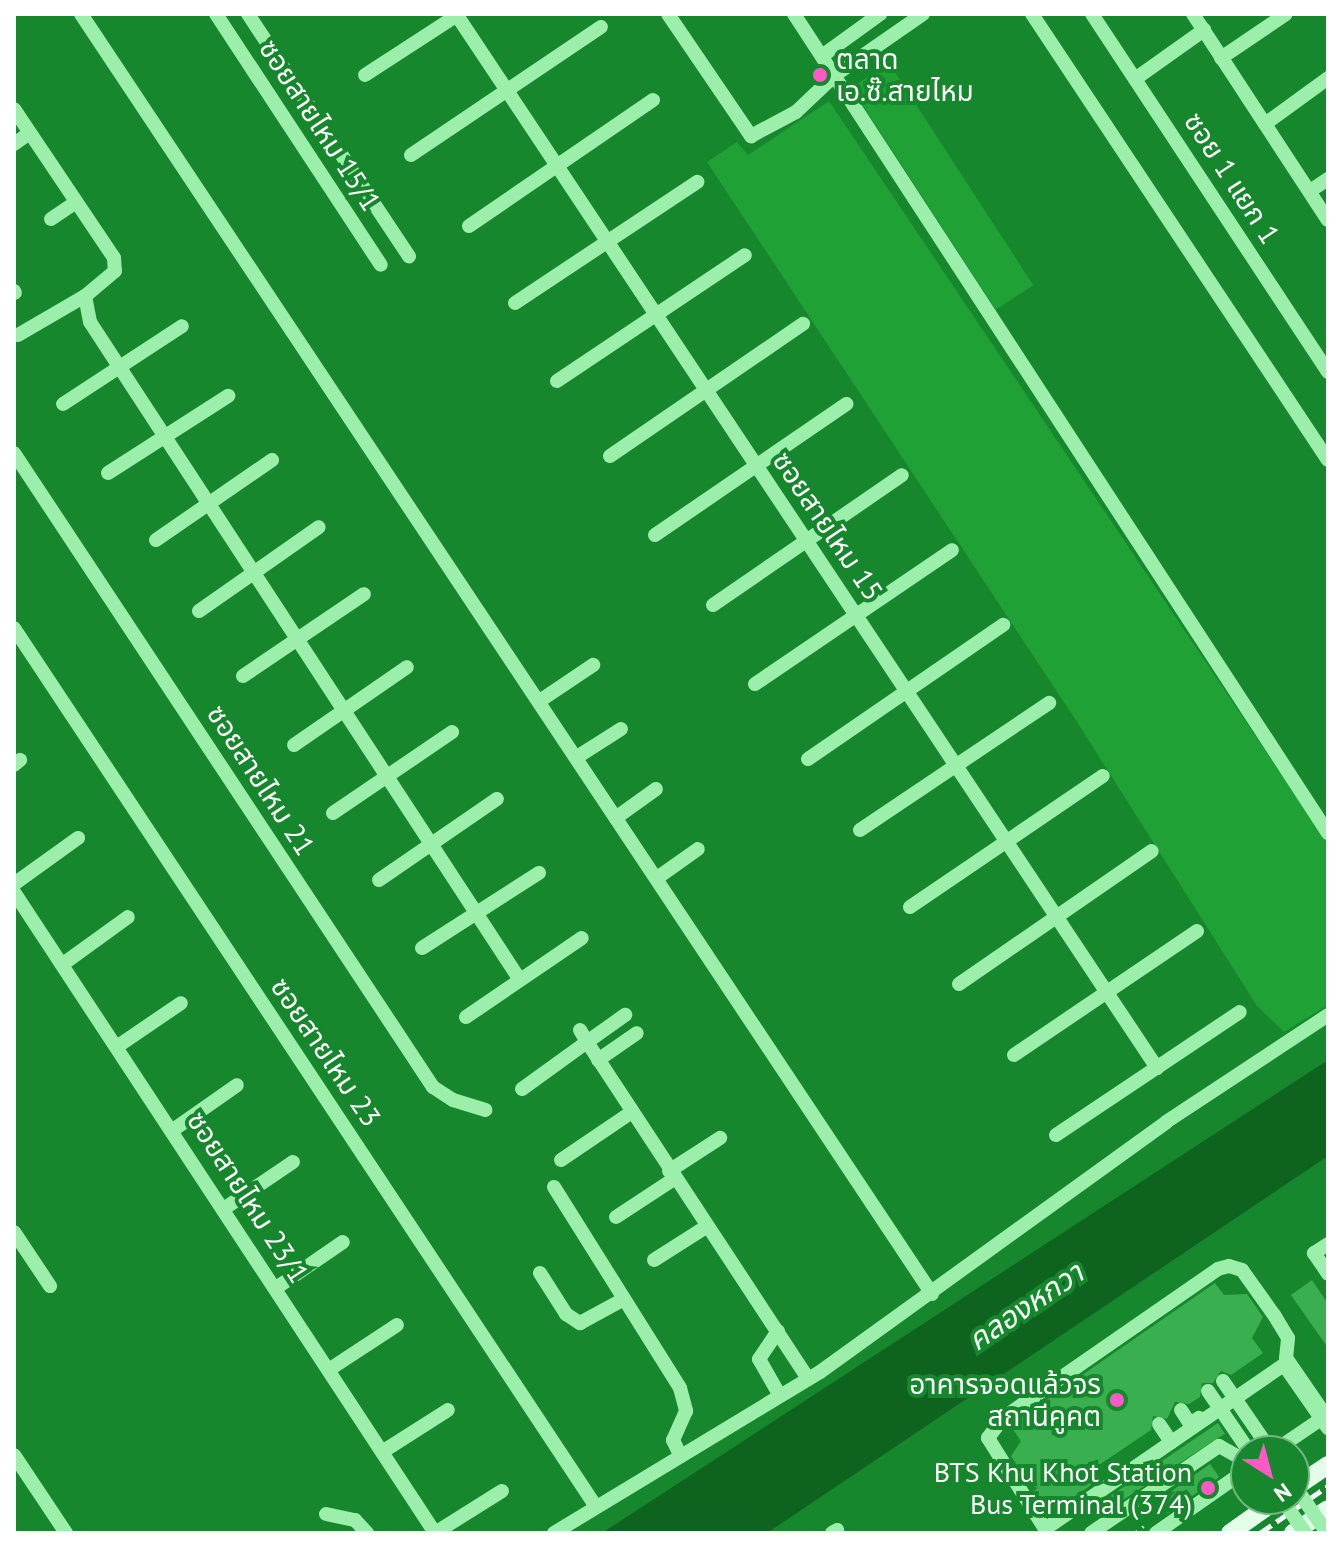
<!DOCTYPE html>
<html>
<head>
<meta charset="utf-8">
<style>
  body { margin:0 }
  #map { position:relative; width:1342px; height:1547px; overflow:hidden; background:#16872c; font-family:"PT Sans","Noto Sans Thai",sans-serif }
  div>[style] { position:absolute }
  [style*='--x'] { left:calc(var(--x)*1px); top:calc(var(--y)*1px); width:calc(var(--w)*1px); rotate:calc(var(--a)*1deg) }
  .green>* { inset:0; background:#1fa136; transform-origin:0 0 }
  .water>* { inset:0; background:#0e641f }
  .building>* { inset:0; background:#3aaf50; transform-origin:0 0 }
  .path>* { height:3px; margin-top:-1.5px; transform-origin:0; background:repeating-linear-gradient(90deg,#9ceeab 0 4px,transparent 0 10px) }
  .minor>* { height:14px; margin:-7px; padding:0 7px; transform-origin:7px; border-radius:7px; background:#9ceeab }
  .major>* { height:18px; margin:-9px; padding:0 9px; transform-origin:9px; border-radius:9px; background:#e3ffea }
  .rail>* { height:5px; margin-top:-2.5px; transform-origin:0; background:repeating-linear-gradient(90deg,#fff 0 14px,transparent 0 20px) }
  .minor-bridge>* { height:14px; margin:-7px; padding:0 7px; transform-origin:7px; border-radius:7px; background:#9ceeab }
  .dots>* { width:22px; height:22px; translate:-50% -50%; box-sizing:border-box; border:4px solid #16872c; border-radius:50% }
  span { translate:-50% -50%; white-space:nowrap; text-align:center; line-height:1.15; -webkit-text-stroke:8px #16872c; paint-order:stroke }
  .poi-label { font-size:28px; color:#fff }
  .left { translate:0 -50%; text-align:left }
  .right { translate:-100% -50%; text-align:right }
  .street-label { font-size:28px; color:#fff }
  .water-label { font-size:30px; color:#f6fef8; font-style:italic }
  .frame { position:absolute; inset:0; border:16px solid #fff; pointer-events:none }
  .north { position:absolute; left:1230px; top:1435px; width:80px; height:80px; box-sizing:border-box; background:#16872c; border:2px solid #73b780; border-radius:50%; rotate:144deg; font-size:22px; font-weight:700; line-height:32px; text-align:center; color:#fff }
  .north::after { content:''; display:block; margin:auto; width:28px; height:36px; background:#ff59c7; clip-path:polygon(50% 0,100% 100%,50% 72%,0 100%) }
</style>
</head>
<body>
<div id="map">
  <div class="green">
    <div style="left:889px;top:63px;width:265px;height:45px;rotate:57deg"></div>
    <div style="clip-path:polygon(829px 101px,1328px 844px,1328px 1005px,1284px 1032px,1257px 1006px,1077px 722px,707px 162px,737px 142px,748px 155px)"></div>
  </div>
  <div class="water">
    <div style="clip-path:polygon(1328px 1060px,1328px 1156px,767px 1533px,602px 1533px)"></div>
  </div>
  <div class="building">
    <div style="clip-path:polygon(1312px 1280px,1328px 1304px,1328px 1348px,1291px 1295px)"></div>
    <div style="clip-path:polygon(1215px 1283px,1224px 1295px,1247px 1294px,1263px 1317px,1252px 1338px,1263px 1353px,1231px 1375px,1221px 1371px,1213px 1383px,1202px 1383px,1200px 1397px,1189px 1404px,1175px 1402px,1167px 1419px,1153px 1416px,1151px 1430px,1087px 1473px,1094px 1483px,1048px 1515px,1033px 1491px,1038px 1488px,1028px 1483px,1011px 1456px,1021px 1441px,1010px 1425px)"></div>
    <div style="clip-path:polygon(1218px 1423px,1225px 1434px,1221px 1436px,1103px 1513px,1097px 1505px)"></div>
    <div style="left:1210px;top:1464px;width:16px;height:63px;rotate:55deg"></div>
  </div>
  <div class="path">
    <div style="--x:1134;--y:1533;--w:12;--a:-35"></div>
  </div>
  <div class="minor">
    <div style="--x:81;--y:14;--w:1537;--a:56.38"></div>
    <div style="--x:216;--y:14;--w:300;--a:56.7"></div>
    <div style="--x:248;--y:14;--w:291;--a:56.4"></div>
    <div style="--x:456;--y:14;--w:1266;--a:56.37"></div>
    <div style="--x:668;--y:14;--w:148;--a:55.8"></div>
    <div style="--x:751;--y:136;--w:51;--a:-28.1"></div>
    <div style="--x:796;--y:112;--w:54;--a:-43.5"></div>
    <div style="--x:835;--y:75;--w:107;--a:-34.7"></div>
    <div style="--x:794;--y:14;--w:978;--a:56.9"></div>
    <div style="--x:1032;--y:14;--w:535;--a:56.43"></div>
    <div style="--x:1092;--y:14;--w:429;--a:56.6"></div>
    <div style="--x:1193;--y:14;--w:246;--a:56.8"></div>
    <div style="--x:822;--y:56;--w:72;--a:-35.9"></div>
    <div style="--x:1221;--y:58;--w:78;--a:-34.1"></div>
    <div style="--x:365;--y:75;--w:112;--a:-33"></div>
    <div style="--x:1135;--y:79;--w:85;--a:-35.4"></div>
    <div style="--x:14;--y:109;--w:179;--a:56.1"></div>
    <div style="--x:114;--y:258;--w:13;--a:86"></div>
    <div style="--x:115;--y:271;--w:39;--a:140"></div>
    <div style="--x:85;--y:296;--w:26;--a:79"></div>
    <div style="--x:90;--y:322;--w:786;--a:56.84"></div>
    <div style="--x:1265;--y:124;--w:78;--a:-36.1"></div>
    <div style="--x:14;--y:144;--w:19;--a:-35"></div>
    <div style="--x:411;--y:155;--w:229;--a:-34"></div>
    <div style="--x:1310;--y:191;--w:22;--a:-34"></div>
    <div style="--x:51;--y:219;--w:30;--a:-34"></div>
    <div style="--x:469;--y:226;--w:223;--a:-34.4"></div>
    <div style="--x:14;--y:291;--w:2;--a:63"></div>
    <div style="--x:515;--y:303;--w:219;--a:-33.6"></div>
    <div style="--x:18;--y:335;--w:78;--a:-30.2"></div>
    <div style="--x:557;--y:381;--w:226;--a:-33.8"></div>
    <div style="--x:63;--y:404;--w:142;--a:-33.2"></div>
    <div style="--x:14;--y:453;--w:760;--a:56.54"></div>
    <div style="--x:433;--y:1087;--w:24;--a:33"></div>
    <div style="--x:453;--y:1100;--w:34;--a:17"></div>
    <div style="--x:610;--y:456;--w:234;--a:-34.4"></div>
    <div style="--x:108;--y:473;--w:143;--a:-32.7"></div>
    <div style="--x:655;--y:535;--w:232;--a:-34.4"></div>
    <div style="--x:156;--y:540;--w:141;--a:-34.6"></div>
    <div style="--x:713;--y:605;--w:229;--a:-34.5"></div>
    <div style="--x:199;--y:611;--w:146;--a:-35"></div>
    <div style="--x:14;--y:628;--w:1052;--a:56.48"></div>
    <div style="--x:243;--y:676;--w:146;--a:-34.1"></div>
    <div style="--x:755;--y:684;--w:238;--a:-34.2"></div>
    <div style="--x:541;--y:700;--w:63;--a:-33.9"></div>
    <div style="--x:294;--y:745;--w:137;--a:-34.6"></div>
    <div style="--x:577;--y:757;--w:52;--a:-32.5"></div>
    <div style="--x:808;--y:759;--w:237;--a:-34.5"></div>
    <div style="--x:14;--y:765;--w:8;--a:-40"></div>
    <div style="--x:333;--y:813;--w:144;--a:-34.2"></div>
    <div style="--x:617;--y:817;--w:48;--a:-35.7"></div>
    <div style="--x:860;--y:830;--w:228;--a:-33.9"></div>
    <div style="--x:657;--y:878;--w:50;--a:-35.3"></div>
    <div style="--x:379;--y:880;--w:143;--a:-34.5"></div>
    <div style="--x:14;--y:884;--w:79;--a:-35.7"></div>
    <div style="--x:14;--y:892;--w:767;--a:56.7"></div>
    <div style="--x:910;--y:907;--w:233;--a:-34.2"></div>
    <div style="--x:422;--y:948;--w:139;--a:-32.7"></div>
    <div style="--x:63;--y:964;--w:80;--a:-35.9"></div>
    <div style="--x:959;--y:984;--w:234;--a:-34.6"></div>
    <div style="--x:466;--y:1017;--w:140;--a:-34.3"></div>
    <div style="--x:580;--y:1030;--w:14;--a:60"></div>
    <div style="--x:587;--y:1042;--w:47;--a:-35.4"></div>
    <div style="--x:118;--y:1046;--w:76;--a:-34.3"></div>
    <div style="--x:1014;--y:1055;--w:221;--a:-34.1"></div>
    <div style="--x:598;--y:1060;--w:47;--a:-34.7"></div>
    <div style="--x:522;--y:1089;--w:80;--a:-35.9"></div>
    <div style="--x:587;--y:1042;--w:403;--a:56.7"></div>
    <div style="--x:173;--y:1130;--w:78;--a:-35.1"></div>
    <div style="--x:1056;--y:1135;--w:221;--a:-33.8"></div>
    <div style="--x:561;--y:1160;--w:86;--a:-34.1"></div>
    <div style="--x:669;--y:1171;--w:61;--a:-32.9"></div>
    <div style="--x:554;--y:1187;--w:237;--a:57.9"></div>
    <div style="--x:680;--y:1388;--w:24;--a:75"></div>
    <div style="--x:686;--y:1411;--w:32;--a:114"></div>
    <div style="--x:673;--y:1440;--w:17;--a:65"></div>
    <div style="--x:225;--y:1208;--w:82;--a:-34.1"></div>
    <div style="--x:616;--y:1217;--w:69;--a:-33.2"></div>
    <div style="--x:14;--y:1232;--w:65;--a:56.3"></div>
    <div style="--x:1328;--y:1244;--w:17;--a:147"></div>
    <div style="--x:1314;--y:1253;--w:25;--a:56"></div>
    <div style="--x:654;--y:1260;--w:62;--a:-32.4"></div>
    <div style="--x:540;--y:1273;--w:49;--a:57.6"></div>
    <div style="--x:566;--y:1314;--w:17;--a:33"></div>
    <div style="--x:580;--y:1323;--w:50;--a:-28.6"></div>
    <div style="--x:276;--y:1288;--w:81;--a:-34.5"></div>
    <div style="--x:778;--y:1331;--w:34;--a:124"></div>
    <div style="--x:759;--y:1359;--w:40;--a:60.3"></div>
    <div style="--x:330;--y:1369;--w:80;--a:-33.3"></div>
    <div style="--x:1181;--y:1410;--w:17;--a:57"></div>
    <div style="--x:1190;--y:1424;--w:11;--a:-34"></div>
    <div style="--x:1328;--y:1419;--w:74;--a:-124.5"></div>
    <div style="--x:1286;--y:1358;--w:20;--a:-84"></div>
    <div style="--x:1288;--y:1338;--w:27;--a:-121"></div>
    <div style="--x:1274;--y:1315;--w:55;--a:-125.4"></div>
    <div style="--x:1242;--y:1270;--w:14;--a:-163"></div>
    <div style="--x:1229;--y:1266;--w:11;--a:165"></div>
    <div style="--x:1218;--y:1269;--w:262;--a:145.3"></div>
    <div style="--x:1003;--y:1418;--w:25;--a:127"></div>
    <div style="--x:988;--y:1438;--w:107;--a:57.9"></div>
    <div style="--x:1045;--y:1529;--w:290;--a:-34.5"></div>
    <div style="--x:1284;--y:1365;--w:77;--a:55.1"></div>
    <div style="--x:1159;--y:1424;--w:22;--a:56"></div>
    <div style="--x:1274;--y:1451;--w:57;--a:-34.2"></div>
    <div style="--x:382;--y:1452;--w:78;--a:-32.5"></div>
    <div style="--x:14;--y:1455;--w:94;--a:56.3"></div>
    <div style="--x:326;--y:1514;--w:30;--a:12"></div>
    <div style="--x:355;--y:1520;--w:18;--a:47"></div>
    <div style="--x:435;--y:1533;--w:79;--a:-32.1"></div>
    <div style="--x:554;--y:1533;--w:311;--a:-31.2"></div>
    <div style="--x:820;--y:1372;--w:427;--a:-35.8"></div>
    <div style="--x:1166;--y:1122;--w:194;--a:-33.4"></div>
    <div style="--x:832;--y:1533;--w:6;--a:-31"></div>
    <div style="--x:1091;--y:1533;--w:155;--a:-34.2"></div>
    <div style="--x:1219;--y:1446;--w:31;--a:29"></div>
    <div style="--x:1156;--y:1533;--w:110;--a:-35"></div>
  </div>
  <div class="major">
    <div style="--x:1294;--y:1488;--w:41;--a:-34.1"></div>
    <div style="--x:1230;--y:1533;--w:59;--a:-35.3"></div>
    <div style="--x:1293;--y:1533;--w:42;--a:-34.4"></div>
  </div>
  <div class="rail">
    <div style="--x:1260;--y:1533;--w:83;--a:-34.7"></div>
  </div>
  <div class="minor-bridge">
    <div style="--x:1223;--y:1381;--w:85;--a:55.6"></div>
    <div style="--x:1208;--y:1391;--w:73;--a:55.7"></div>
    <div style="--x:1294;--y:1485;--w:58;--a:55.5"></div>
    <div style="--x:1282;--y:1499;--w:41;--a:55.9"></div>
  </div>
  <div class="dots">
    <div style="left:820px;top:75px;background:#ff59c7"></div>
    <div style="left:1117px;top:1400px;background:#ff59c7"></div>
    <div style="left:1208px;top:1488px;background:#ff59c7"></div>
  </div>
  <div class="poi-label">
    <span class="left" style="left:836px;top:75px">ตลาด<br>เอ.ซ๊.สายไหม</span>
    <span class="right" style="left:1101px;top:1400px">อาคารจอดแล้วจร<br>สถานีคูคต</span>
    <span class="right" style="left:1192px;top:1488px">BTS Khu Khot Station<br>Bus Terminal (374)</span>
  </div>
  <div class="street-label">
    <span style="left:320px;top:125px;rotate:57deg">ซอยสายไหม 15/1</span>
    <span style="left:1232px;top:178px;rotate:57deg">ซอย 1 แยก 1</span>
    <span style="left:828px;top:526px;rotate:56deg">ซอยสายไหม 15</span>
    <span style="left:261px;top:780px;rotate:57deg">ซอยสายไหม 21</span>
    <span style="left:326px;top:1052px;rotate:56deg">ซอยสายไหม 23</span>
    <span style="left:248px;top:1197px;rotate:57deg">ซอยสายไหม 23/1</span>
  </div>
  <div class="water-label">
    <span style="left:1025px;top:1306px;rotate:-34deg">คลองหกวา</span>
  </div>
  <div class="frame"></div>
  <div class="north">N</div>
</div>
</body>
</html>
